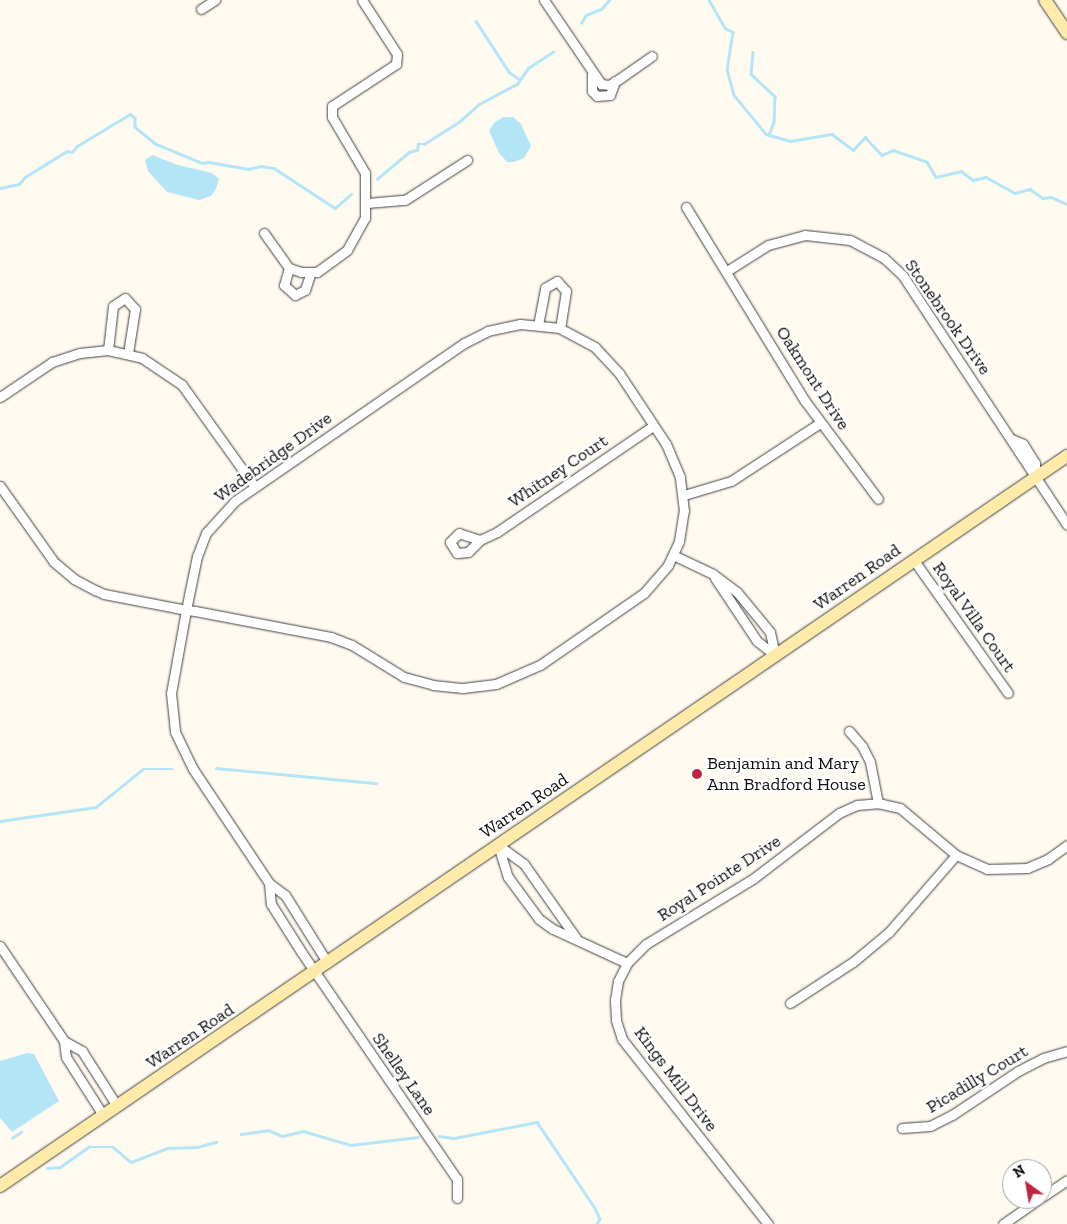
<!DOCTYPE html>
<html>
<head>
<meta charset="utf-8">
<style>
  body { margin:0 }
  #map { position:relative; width:1067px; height:1224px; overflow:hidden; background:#fffaef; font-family:"Zilla Slab",serif }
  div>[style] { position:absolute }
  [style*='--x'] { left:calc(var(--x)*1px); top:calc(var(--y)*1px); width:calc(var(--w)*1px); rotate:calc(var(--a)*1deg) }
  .water>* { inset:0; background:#b4e5f6 }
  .stream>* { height:2.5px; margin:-1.25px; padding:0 1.25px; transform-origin:1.25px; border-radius:1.25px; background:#b4e5f6 }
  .roads { filter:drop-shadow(0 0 1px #414141) drop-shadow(0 0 1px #414141) }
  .street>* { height:9px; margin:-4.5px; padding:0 4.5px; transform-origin:4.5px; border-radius:4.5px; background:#fff }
  .secondary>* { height:12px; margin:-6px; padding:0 6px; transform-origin:6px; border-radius:6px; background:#feebaa }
  .dots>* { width:14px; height:14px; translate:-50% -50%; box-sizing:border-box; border:2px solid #fff; border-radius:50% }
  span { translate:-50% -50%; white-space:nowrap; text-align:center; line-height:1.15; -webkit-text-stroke:5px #fff; paint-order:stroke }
  .street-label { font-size:18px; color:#0e0e0e }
  .poi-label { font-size:18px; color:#0e0e0e }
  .left { translate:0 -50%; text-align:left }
  .north { position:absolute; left:1002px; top:1159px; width:50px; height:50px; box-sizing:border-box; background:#fff; border:1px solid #9f9f9f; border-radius:50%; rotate:328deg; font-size:14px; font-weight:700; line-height:20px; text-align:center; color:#0e0e0e }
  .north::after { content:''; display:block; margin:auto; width:18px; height:22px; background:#be2640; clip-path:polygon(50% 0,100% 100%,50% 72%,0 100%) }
</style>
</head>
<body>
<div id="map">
  <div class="water">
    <div style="clip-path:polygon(503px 117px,513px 117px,521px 124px,531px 146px,524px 158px,514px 162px,507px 162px,499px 153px,489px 131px,494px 123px)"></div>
    <div style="clip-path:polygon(152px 155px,178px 165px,212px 173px,219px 179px,216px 189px,211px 196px,199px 200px,167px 192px,148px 171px,145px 160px)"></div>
    <div style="clip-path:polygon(27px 1053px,34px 1054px,59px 1101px,12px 1132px,0 1118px,0 1061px)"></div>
  </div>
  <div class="stream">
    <div style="--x:709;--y:0;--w:32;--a:60"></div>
    <div style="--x:725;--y:28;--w:9;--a:27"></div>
    <div style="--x:733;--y:32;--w:37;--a:99"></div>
    <div style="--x:727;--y:69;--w:27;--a:75"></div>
    <div style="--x:734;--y:95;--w:50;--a:50.6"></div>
    <div style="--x:766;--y:134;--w:25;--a:16"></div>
    <div style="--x:790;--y:141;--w:43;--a:-9.5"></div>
    <div style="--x:832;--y:134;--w:26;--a:37"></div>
    <div style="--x:853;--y:150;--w:18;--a:-47"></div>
    <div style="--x:865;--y:137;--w:25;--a:47"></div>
    <div style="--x:882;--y:155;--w:12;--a:-24"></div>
    <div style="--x:893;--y:150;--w:36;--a:19"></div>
    <div style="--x:927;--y:162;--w:17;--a:59"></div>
    <div style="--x:936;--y:177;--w:26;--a:-13"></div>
    <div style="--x:961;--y:171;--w:15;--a:37"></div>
    <div style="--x:973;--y:180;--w:13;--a:-13"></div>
    <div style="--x:986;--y:177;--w:33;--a:29"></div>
    <div style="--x:1015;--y:193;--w:16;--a:-15"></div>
    <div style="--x:1030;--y:189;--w:16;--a:35"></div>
    <div style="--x:1043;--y:198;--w:8;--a:-7"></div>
    <div style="--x:1051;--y:197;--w:17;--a:24"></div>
    <div style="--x:476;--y:21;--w:61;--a:57.1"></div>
    <div style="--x:509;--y:72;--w:12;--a:35"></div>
    <div style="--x:581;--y:23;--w:9;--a:-58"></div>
    <div style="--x:586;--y:15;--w:16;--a:-22"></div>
    <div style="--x:601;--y:9;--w:12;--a:-48"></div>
    <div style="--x:753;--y:52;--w:22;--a:95"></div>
    <div style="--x:751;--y:74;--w:33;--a:43"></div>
    <div style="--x:775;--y:96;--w:26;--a:92"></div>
    <div style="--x:774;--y:122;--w:14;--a:111"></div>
    <div style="--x:377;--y:179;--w:42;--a:-40.2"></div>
    <div style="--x:409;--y:152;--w:8;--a:-14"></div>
    <div style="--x:417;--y:150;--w:6;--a:-81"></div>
    <div style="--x:418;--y:144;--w:6;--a:0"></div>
    <div style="--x:424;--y:144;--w:41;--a:-32.2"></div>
    <div style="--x:459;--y:122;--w:27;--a:-42"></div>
    <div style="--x:479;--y:104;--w:43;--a:-27.8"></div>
    <div style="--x:517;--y:84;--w:19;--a:-55"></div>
    <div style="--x:528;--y:68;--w:30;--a:-33"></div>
    <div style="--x:0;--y:188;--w:19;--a:-12"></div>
    <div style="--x:19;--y:184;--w:9;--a:-49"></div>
    <div style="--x:25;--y:177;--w:49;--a:-31.8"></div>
    <div style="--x:67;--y:151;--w:5;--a:11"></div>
    <div style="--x:72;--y:152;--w:8;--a:-50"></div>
    <div style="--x:77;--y:146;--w:62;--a:-31.1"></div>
    <div style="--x:130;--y:114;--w:6;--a:39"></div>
    <div style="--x:135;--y:118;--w:9;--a:90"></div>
    <div style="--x:135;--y:127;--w:27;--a:39"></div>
    <div style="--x:156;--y:144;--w:50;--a:22.4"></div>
    <div style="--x:202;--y:163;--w:7;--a:-8"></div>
    <div style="--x:209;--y:162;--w:40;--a:10"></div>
    <div style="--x:248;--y:169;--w:13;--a:-13"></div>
    <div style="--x:261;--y:166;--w:13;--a:9"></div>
    <div style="--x:274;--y:168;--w:73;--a:33.3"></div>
    <div style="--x:335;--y:208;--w:21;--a:-41"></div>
    <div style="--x:216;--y:768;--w:161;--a:5.4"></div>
    <div style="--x:0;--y:821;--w:97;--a:-8.3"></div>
    <div style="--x:96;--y:807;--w:60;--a:-39"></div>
    <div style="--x:143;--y:769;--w:29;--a:0"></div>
    <div style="--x:241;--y:1134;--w:27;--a:-8"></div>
    <div style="--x:268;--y:1130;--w:15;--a:23"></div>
    <div style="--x:282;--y:1136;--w:22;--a:-13"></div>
    <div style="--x:303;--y:1131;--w:50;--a:16.3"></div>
    <div style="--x:351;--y:1145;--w:67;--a:-6.8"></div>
    <div style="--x:439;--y:1136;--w:15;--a:8"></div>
    <div style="--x:454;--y:1138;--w:85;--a:-10.9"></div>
    <div style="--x:537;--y:1122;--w:104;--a:56"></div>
    <div style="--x:595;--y:1208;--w:12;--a:66"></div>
    <div style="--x:600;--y:1219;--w:6;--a:121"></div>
    <div style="--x:12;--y:1138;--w:11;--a:-34"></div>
    <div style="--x:47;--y:1168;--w:13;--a:-4"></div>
    <div style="--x:60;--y:1167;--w:35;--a:-35"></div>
    <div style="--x:89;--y:1147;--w:24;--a:0"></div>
    <div style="--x:113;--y:1147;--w:23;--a:40"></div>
    <div style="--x:131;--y:1162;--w:39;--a:-21"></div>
    <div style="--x:167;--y:1148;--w:30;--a:-2"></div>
    <div style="--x:197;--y:1147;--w:20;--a:-15"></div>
  </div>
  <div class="roads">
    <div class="street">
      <div style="--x:544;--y:0;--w:102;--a:55.8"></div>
      <div style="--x:601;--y:84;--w:8;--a:7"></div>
      <div style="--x:609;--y:85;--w:12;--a:-31"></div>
      <div style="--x:619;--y:79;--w:40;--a:-34.9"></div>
      <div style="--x:201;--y:9;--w:17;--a:-33"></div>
      <div style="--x:592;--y:75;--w:16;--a:90"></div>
      <div style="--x:592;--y:91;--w:7;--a:45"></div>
      <div style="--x:597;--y:96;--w:13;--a:-4"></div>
      <div style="--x:610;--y:95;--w:15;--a:-70"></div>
      <div style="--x:367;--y:203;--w:38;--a:-5"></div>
      <div style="--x:405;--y:200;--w:74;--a:-32.8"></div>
      <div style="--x:686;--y:207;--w:228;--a:58.5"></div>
      <div style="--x:805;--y:401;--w:122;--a:53.3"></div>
      <div style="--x:264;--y:233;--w:43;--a:54.5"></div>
      <div style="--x:289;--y:268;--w:13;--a:18"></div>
      <div style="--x:301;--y:272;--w:16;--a:0"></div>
      <div style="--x:317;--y:272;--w:37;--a:-36"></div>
      <div style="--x:347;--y:250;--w:37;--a:-61"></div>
      <div style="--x:365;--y:218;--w:45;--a:-90"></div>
      <div style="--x:365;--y:173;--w:65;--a:-120.5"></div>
      <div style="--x:332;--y:117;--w:11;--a:-90"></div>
      <div style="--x:332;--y:106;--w:77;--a:-33.3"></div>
      <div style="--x:396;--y:64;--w:10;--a:-84"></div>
      <div style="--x:397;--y:54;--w:64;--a:-122.9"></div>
      <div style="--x:289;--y:268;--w:18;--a:106"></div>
      <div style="--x:284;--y:285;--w:15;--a:42"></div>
      <div style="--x:295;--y:295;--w:11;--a:-27"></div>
      <div style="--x:305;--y:290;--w:19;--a:-72"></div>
      <div style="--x:727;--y:271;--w:49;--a:-32.4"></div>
      <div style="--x:768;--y:245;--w:38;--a:-15"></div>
      <div style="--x:805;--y:235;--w:45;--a:6.3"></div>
      <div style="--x:850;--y:240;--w:38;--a:28"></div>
      <div style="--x:884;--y:258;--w:26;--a:43"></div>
      <div style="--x:903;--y:276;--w:298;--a:56.6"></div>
      <div style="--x:538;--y:325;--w:38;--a:-79"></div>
      <div style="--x:545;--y:288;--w:14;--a:-30"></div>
      <div style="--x:557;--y:281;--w:13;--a:48"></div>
      <div style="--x:566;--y:291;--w:37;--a:99"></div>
      <div style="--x:108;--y:350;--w:44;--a:-83.5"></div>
      <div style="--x:113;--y:306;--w:14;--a:-34"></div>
      <div style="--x:125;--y:298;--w:15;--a:48"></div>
      <div style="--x:135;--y:309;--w:45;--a:99"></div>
      <div style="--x:0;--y:397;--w:63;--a:-33.9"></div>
      <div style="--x:52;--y:362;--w:29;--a:-18"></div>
      <div style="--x:80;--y:353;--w:28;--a:-6"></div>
      <div style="--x:108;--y:350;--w:35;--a:13"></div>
      <div style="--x:142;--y:358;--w:48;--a:34"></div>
      <div style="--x:182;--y:385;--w:125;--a:54.4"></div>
      <div style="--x:1012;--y:439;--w:12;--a:24"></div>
      <div style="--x:1023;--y:444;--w:22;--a:58"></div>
      <div style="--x:1035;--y:463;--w:13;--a:90"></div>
      <div style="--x:0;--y:486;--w:93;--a:54.6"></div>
      <div style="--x:54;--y:562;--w:26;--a:40"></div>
      <div style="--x:74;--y:579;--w:24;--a:28"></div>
      <div style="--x:95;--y:590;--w:10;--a:24"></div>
      <div style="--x:104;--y:594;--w:73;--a:11"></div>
      <div style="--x:176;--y:608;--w:10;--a:11"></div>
      <div style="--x:186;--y:610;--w:9;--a:6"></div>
      <div style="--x:195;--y:611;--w:138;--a:10.8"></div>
      <div style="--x:331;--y:637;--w:22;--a:21"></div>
      <div style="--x:352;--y:645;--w:61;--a:31.6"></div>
      <div style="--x:404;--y:677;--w:30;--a:15"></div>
      <div style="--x:433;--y:685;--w:30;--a:6"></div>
      <div style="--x:463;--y:688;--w:33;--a:-7"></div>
      <div style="--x:496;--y:684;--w:48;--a:-23.4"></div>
      <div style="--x:540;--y:665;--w:126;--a:-34.7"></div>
      <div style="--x:644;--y:593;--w:37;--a:-49"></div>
      <div style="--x:668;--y:565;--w:26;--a:-65"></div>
      <div style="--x:679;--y:541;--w:30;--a:-81"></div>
      <div style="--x:684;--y:511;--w:34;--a:-97"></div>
      <div style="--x:680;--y:477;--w:36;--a:-113"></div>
      <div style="--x:666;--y:444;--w:85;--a:-123.5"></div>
      <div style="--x:619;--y:373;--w:35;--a:-133"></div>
      <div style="--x:595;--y:347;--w:40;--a:-152"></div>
      <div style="--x:560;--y:328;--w:40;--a:-174.3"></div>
      <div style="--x:520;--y:324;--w:33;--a:168"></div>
      <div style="--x:488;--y:331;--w:27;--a:153"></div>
      <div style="--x:464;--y:343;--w:278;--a:145.4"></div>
      <div style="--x:235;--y:501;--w:43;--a:132.2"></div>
      <div style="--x:206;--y:533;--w:25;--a:111"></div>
      <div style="--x:197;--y:556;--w:55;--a:101.5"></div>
      <div style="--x:186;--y:610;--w:84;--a:100.2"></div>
      <div style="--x:171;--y:693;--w:39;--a:84"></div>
      <div style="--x:175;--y:732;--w:41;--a:64.1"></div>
      <div style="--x:193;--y:769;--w:137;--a:56.3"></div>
      <div style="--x:269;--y:883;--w:20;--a:37"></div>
      <div style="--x:285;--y:895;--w:79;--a:57.9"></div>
      <div style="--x:684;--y:495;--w:49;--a:-16.6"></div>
      <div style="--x:731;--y:481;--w:106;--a:-33.1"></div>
      <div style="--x:480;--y:540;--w:22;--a:-162"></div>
      <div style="--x:459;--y:533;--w:13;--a:135"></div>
      <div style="--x:450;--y:542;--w:13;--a:58"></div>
      <div style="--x:457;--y:553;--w:11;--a:-5"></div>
      <div style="--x:468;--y:552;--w:17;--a:-45"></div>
      <div style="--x:480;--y:540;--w:19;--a:-25"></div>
      <div style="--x:497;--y:532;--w:189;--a:-34.2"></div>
      <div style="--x:673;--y:555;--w:44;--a:25.4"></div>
      <div style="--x:713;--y:574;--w:30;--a:37"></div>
      <div style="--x:737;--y:592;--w:52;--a:50.5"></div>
      <div style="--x:770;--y:632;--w:24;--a:78"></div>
      <div style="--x:913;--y:559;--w:164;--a:54.7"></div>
      <div style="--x:715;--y:578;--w:76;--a:56.3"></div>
      <div style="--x:757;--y:641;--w:23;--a:38"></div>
      <div style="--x:849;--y:731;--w:20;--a:49"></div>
      <div style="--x:862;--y:746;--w:18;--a:63"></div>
      <div style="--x:870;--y:762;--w:42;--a:79"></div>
      <div style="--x:498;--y:845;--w:34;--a:73"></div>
      <div style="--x:508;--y:877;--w:52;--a:53.6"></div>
      <div style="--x:539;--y:919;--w:17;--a:36"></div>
      <div style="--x:553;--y:929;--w:81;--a:24.7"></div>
      <div style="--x:498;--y:845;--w:32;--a:36"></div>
      <div style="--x:524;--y:864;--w:90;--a:54.9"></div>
      <div style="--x:269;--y:883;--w:21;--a:85"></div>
      <div style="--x:271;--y:904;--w:58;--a:57.7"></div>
      <div style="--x:302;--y:953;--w:274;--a:55.6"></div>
      <div style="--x:457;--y:1179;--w:19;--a:90"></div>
      <div style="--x:0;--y:946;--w:115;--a:56"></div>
      <div style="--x:64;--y:1041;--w:16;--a:83"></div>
      <div style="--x:66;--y:1057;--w:69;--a:57.5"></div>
      <div style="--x:790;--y:1003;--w:75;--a:-33.1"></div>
      <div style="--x:853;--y:962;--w:47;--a:-39.8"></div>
      <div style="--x:889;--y:932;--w:102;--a:-49"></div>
      <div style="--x:64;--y:1041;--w:21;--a:29"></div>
      <div style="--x:82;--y:1051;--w:65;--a:57.5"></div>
      <div style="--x:902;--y:1128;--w:28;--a:-4"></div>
      <div style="--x:930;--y:1126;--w:25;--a:-27"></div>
      <div style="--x:952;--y:1115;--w:79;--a:-33.7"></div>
      <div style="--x:1018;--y:1071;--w:28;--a:-27"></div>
      <div style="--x:1043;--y:1058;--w:25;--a:-16"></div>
      <div style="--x:1042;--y:1197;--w:30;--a:-34"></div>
      <div style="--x:768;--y:1224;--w:236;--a:-128.3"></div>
      <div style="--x:622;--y:1039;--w:20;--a:-108"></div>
      <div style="--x:616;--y:1020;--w:20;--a:-93"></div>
      <div style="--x:615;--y:1000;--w:19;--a:-81"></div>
      <div style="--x:618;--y:981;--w:20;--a:-63"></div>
      <div style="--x:627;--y:963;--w:27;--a:-45"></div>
      <div style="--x:646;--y:944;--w:127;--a:-31.4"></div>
      <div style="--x:754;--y:878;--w:107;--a:-37.4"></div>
      <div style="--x:839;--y:813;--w:20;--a:-24"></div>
      <div style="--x:857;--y:805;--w:21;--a:-5"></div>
      <div style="--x:878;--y:803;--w:23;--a:13"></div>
      <div style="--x:900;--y:808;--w:73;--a:40"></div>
      <div style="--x:956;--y:855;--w:34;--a:24"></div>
      <div style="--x:987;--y:869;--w:40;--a:-1.4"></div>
      <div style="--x:1027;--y:868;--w:23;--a:-23"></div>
      <div style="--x:1048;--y:859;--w:24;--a:-36"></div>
      <div style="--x:1003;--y:1224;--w:44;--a:-34.8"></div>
    </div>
    <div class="secondary">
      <div style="--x:1045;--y:0;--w:40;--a:56"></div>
      <div style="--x:0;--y:1186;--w:1293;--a:-34.38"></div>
    </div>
  </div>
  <div class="dots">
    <div style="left:697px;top:774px;background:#be2640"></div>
  </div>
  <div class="street-label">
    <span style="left:948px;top:317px;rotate:55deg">Stonebrook Drive</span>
    <span style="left:813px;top:378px;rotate:57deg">Oakmont Drive</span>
    <span style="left:273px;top:457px;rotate:-36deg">Wadebridge Drive</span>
    <span style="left:558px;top:471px;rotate:-34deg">Whitney Court</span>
    <span style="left:857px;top:577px;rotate:-35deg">Warren Road</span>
    <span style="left:974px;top:617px;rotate:55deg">Royal Villa Court</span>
    <span style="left:524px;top:806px;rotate:-34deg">Warren Road</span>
    <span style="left:719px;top:878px;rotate:-33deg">Royal Pointe Drive</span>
    <span style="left:190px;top:1036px;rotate:-34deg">Warren Road</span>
    <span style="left:404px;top:1074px;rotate:55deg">Shelley Lane</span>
    <span style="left:676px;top:1079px;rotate:53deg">Kings Mill Drive</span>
    <span style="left:977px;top:1079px;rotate:-31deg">Picadilly Court</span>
  </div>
  <div class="poi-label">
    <span class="left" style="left:707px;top:774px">Benjamin and Mary<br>Ann Bradford House</span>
  </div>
  <div class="north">N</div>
</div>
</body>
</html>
